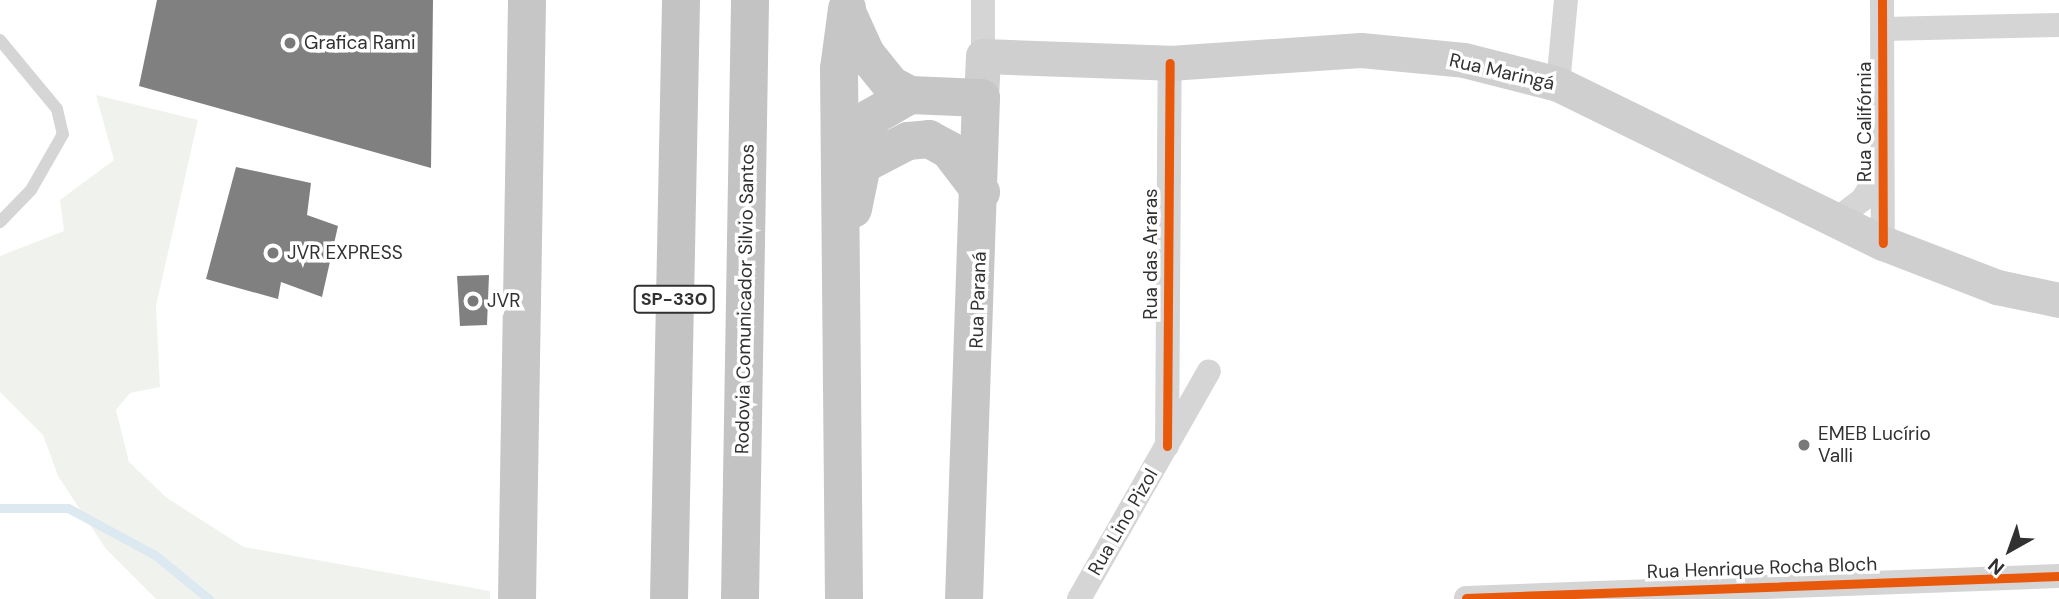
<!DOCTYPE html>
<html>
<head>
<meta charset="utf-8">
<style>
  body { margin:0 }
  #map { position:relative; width:2059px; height:599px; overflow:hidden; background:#fff; font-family:"DM Sans",sans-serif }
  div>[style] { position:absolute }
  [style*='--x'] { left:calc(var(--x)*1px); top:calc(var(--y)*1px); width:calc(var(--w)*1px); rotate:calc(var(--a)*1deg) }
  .green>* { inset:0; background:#f0f3ed }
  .stream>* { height:9px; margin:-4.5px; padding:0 4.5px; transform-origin:4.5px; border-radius:4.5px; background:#dde9f0 }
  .building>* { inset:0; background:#808080 }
  .service>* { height:12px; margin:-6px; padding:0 6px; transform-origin:6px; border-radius:6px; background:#d5d5d5 }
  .minor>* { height:24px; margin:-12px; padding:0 12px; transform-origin:12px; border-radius:12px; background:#d5d5d5 }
  .secondary>* { height:35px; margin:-17.5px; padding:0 17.5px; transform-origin:17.5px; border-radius:17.5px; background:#cfcfcf }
  .trunk>* { height:38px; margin:-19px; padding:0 19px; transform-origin:19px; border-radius:19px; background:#c6c6c6 }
  .motorway>* { height:38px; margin:-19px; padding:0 19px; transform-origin:19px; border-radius:19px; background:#c3c3c3 }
  .cycleway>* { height:9px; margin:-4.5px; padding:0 4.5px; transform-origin:4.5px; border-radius:4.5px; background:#e8590c }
  .dots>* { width:19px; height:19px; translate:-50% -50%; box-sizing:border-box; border:4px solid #fff; border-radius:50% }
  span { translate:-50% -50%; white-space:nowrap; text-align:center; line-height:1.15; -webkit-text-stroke:7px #fff; paint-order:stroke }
  .shield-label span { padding:2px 5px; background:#fff; border:2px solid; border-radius:5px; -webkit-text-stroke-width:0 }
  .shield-label { font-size:18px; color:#313131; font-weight:700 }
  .poi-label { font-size:19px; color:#313131 }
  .left { translate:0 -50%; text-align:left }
  .street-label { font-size:19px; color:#313131 }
  .north { position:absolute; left:1975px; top:515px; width:70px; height:70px; -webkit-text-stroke:5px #fff; paint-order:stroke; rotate:220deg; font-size:19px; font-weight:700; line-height:28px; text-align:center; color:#313131 }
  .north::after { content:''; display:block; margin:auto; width:24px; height:32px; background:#313131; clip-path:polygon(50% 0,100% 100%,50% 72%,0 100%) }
</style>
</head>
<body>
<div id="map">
  <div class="green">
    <div style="clip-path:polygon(96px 95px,198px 120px,156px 306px,160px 387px,130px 393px,116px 410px,129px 462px,167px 498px,244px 547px,490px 591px,490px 599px,156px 599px,106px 549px,58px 476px,43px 435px,0 392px,0 256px,64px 231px,60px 200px,114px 160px)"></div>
  </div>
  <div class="stream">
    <div style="--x:0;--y:508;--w:68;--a:0"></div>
    <div style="--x:68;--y:508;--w:99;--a:28.4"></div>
    <div style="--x:155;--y:555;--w:70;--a:39.2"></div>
  </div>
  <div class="building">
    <div style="clip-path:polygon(157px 0,433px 0,431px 168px,139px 86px)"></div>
    <div style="clip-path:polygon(236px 167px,311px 183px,307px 215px,338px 226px,322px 297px,281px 282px,278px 299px,206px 279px)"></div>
    <div style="clip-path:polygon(489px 275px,487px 325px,460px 326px,457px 276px)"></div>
  </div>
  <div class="service">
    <div style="--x:0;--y:40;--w:89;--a:50.4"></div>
    <div style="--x:57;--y:109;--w:26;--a:77"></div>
    <div style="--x:63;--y:134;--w:64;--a:119.7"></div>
    <div style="--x:31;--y:190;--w:45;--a:134.1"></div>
  </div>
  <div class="minor">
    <div style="--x:983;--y:0;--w:56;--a:90"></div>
    <div style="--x:1882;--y:0;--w:243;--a:89.8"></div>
    <div style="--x:1883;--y:29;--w:176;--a:-1.3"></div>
    <div style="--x:1558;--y:84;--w:84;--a:-84.6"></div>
    <div style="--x:1834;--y:221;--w:35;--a:-37"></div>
    <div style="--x:1862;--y:200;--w:36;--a:-58"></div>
    <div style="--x:1167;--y:446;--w:383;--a:-89.6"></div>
    <div style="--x:1466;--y:598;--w:593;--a:-2.12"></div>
    <div style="--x:1079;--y:599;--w:262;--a:-60.3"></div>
  </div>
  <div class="secondary">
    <div style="--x:981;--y:98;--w:42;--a:-87.3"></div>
    <div style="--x:983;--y:56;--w:187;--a:2.1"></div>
    <div style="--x:1170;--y:63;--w:191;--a:-3.9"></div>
    <div style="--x:1361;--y:50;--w:103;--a:5.5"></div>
    <div style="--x:1464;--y:60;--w:97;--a:14.3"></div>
    <div style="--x:1558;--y:84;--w:362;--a:26.1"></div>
    <div style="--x:1883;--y:243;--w:122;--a:21.1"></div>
    <div style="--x:1997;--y:287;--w:63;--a:11.8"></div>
  </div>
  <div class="trunk">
    <div style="--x:847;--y:12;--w:46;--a:65.7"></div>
    <div style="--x:866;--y:54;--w:40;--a:51"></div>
    <div style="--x:891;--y:85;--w:21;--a:28"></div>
    <div style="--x:910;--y:95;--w:71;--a:2.4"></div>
    <div style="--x:981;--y:98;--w:501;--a:91.94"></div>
    <div style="--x:862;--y:165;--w:48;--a:-80.3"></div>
    <div style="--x:870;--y:118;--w:46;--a:-29.9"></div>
    <div style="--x:853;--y:209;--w:45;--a:-78.4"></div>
    <div style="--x:862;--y:165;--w:52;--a:-27.6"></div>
    <div style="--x:908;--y:141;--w:21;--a:-5"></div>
    <div style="--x:929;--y:139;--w:23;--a:29"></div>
    <div style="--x:949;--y:150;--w:53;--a:52.7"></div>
    <div style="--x:517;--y:599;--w:599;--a:-89.04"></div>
    <div style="--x:844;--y:599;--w:530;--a:-90.54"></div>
    <div style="--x:839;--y:69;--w:61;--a:-82.4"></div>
  </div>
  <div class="motorway">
    <div style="--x:669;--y:599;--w:599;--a:-88.85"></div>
    <div style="--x:740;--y:599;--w:599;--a:-89.04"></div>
  </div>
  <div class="cycleway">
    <div style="--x:1882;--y:0;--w:243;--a:89.8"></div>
    <div style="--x:1167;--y:446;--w:383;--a:-89.6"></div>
    <div style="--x:1466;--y:598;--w:593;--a:-2.12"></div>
  </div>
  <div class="dots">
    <div style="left:290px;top:43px;background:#797979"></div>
    <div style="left:273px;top:253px;background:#797979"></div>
    <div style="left:473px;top:301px;background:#797979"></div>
    <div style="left:1804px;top:445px;background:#797979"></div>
  </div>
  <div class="shield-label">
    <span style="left:674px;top:299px">SP-330</span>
  </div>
  <div class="poi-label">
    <span class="left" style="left:304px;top:43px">Grafica Rami</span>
    <span class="left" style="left:287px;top:253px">JVR EXPRESS</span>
    <span class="left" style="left:487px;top:301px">JVR</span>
    <span class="left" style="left:1818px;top:445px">EMEB Lucírio<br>Valli</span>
  </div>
  <div class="street-label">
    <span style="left:1502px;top:72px;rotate:13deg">Rua Maringá</span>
    <span style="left:1865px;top:122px;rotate:-90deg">Rua Califórnia</span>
    <span style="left:1151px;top:254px;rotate:-90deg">Rua das Araras</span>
    <span style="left:745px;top:299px;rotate:-89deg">Rodovia Comunicador Silvio Santos</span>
    <span style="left:978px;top:300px;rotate:-88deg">Rua Paraná</span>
    <span style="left:1123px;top:522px;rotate:-60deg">Rua Lino Pizol</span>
    <span style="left:1762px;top:568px;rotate:-2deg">Rua Henrique Rocha Bloch</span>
  </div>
  <div class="north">N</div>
</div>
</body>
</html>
